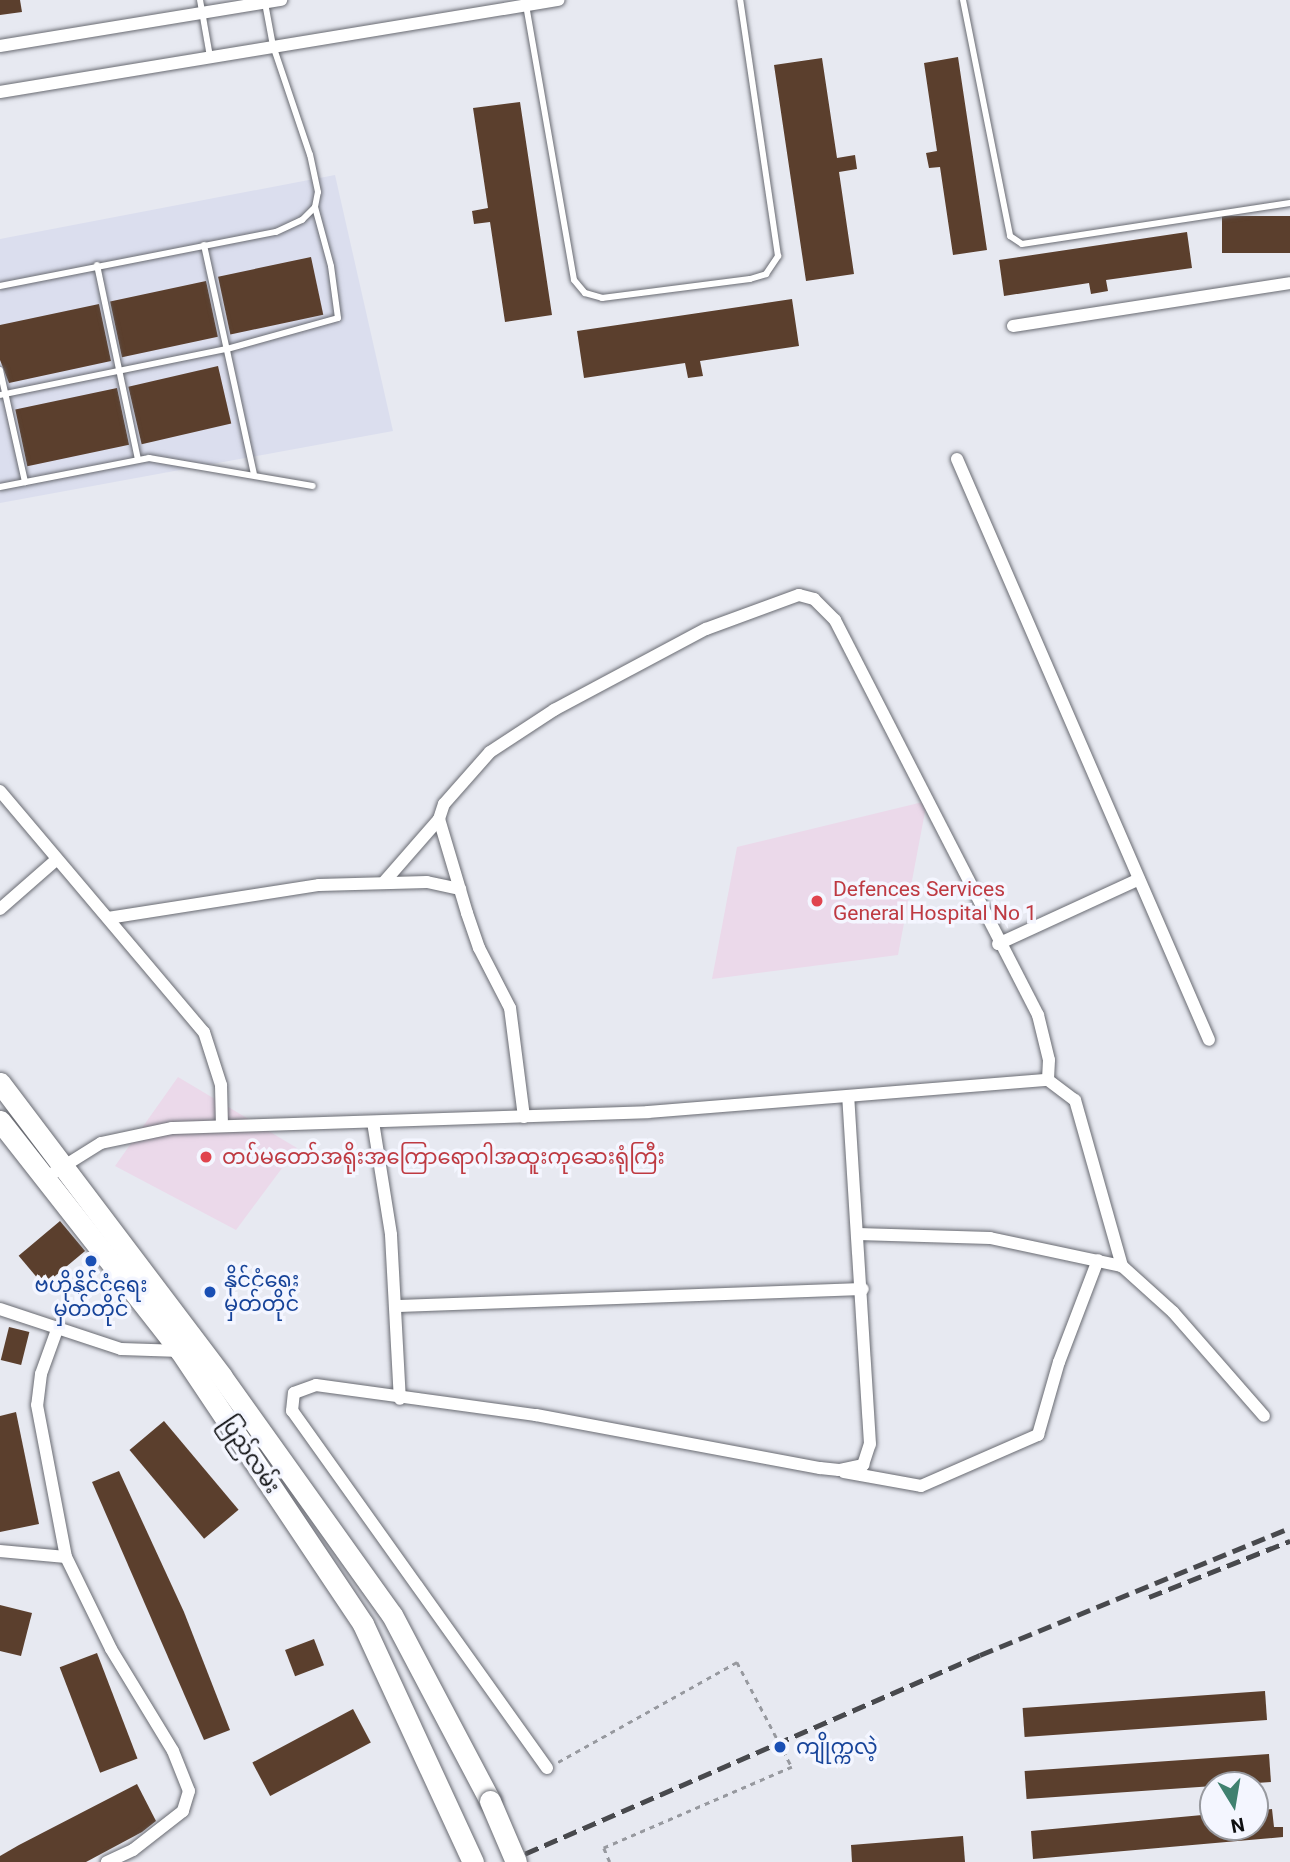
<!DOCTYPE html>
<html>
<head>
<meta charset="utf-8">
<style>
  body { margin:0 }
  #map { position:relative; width:1290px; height:1862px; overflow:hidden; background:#e7e9f1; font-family:Roboto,"Noto Sans Myanmar",sans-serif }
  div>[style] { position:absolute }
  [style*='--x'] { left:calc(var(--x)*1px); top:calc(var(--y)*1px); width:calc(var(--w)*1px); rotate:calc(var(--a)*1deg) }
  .built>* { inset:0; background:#dbdeee }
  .medical>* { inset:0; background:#ebd9ea }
  .building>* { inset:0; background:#5b3f2d; transform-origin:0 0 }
  .path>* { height:2.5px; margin-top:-1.25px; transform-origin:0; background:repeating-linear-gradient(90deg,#97999f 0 5px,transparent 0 10px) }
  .roads { filter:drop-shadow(0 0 2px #696b72) drop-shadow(0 0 2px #696b72) }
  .service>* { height:6px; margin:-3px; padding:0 3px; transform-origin:3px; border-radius:3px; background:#fff }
  .minor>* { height:12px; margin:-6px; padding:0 6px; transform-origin:6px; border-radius:6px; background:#fff }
  .trunk>* { height:21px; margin:-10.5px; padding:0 10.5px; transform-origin:10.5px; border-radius:10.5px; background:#fff }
  .rail>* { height:5px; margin-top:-2.5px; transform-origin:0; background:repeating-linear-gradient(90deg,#48494d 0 14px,transparent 0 21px) }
  .bridges { filter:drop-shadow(0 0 2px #696b72) drop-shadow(0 0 2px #696b72) }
  .trunk-bridge>* { height:21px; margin:-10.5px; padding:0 10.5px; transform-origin:10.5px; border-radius:10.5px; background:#fff }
  .dots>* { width:19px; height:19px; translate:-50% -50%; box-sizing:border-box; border:4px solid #f4f6ff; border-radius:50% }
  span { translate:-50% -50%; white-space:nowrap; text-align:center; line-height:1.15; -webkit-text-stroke:7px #f4f6ff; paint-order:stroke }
  .health-label { font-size:21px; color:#be3a42 }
  .left { translate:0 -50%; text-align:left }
  .transit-label { font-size:21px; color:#164399 }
  .street-label { font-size:21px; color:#0e0f11 }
  .north { position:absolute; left:1199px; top:1771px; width:70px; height:70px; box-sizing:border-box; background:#f4f6ff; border:2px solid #989aa0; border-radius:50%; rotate:169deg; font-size:19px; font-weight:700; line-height:28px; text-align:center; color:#0e0f11 }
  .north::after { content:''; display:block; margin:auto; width:24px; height:32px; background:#408170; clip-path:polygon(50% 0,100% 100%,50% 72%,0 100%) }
</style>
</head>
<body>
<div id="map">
  <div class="built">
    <div style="clip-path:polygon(335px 175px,393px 431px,0 503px,0 239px)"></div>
  </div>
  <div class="medical">
    <div style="clip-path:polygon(927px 801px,898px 955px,712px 979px,737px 847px)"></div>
    <div style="clip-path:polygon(178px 1077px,297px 1148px,236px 1230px,115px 1166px)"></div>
  </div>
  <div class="building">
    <div style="clip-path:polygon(0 0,20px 0,22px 12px,0 15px)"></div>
    <div style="clip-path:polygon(958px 57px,987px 250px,953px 255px,940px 167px,929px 168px,926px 153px,937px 151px,924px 63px)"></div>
    <div style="clip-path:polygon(822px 58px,837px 158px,855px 155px,857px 169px,839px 172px,854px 274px,806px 281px,774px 65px)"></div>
    <div style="clip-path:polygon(520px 102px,552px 315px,505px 322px,490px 222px,474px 224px,472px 211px,488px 208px,473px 108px)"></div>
    <div style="left:1290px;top:216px;width:37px;height:68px;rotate:90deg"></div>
    <div style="clip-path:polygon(1187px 232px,1192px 268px,1106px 280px,1108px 291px,1091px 294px,1089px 283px,1004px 296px,999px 260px)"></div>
    <div style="left:311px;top:257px;width:59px;height:95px;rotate:78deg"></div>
    <div style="left:206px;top:281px;width:57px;height:98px;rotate:78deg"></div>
    <div style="clip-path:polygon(792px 299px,799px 346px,700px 361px,703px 376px,688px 378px,685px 363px,584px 378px,577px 331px)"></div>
    <div style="clip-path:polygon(99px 304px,111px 361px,9px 383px,0 360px,0 325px)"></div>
    <div style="left:218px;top:366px;width:59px;height:92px;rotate:77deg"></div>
    <div style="left:117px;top:388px;width:58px;height:104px;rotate:78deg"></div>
    <div style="left:60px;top:1221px;width:39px;height:54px;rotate:50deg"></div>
    <div style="left:9px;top:1327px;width:21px;height:34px;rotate:14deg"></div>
    <div style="clip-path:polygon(16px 1412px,39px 1524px,0 1532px,0 1416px)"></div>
    <div style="left:164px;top:1421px;width:116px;height:45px;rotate:50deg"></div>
    <div style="clip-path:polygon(119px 1471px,184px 1612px,230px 1730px,204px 1740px,92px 1482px)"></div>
    <div style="clip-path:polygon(0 1605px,32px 1613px,21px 1656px,0 1651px)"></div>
    <div style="left:314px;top:1639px;width:28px;height:31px;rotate:69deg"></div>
    <div style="left:97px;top:1653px;width:113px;height:40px;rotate:69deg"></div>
    <div style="left:1265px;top:1691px;width:29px;height:243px;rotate:86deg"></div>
    <div style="left:353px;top:1709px;width:38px;height:114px;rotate:62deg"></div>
    <div style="left:1269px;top:1754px;width:28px;height:245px;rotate:86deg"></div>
    <div style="clip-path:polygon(137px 1784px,156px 1821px,142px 1832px,86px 1862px,0 1862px,0 1856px,19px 1845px)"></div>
    <div style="clip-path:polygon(1272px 1809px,1274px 1827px,1283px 1827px,1283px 1837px,1033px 1859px,1031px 1831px,1213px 1814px,1213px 1827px,1255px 1827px,1255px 1811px)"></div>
    <div style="clip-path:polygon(963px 1836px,965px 1862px,852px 1862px,851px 1845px)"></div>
  </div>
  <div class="path">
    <div style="--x:558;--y:1762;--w:205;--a:-29.2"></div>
    <div style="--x:737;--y:1662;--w:119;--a:62.4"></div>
    <div style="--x:792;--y:1767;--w:205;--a:156.7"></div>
    <div style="--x:604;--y:1848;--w:15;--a:67"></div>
  </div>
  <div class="roads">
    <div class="service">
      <div style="--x:200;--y:0;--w:58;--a:80"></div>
      <div style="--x:963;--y:0;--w:241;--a:78.7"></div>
      <div style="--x:1010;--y:236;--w:14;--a:34"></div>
      <div style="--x:1022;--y:244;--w:271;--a:-8.7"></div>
      <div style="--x:526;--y:5;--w:279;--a:80.1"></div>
      <div style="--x:574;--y:280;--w:17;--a:50"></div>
      <div style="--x:585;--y:293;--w:18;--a:16"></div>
      <div style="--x:602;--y:298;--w:149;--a:-7.3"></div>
      <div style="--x:750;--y:279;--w:17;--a:-17"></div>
      <div style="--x:766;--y:274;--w:22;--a:-56"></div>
      <div style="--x:778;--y:256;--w:259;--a:-98.4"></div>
      <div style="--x:204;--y:245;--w:234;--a:77.7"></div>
      <div style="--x:97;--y:265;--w:199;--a:78.1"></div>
      <div style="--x:0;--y:286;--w:281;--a:-11.1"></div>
      <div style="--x:276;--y:232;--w:29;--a:-25"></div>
      <div style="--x:302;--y:220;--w:18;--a:-45"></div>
      <div style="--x:315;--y:207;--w:15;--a:-79"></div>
      <div style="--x:318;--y:192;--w:38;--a:-102"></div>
      <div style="--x:310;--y:155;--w:115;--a:-108.7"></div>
      <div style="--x:273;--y:46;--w:44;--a:-100.5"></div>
      <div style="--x:0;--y:370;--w:115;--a:77.4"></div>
      <div style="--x:0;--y:395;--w:232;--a:-11.5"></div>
      <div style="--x:227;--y:349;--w:115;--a:-15.6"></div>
      <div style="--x:338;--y:318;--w:52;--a:-97.7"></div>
      <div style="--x:331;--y:266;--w:61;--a:-105.2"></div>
      <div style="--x:0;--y:487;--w:152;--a:-11"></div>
      <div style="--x:149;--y:458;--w:166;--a:9.7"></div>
    </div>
    <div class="minor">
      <div style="--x:0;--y:46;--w:285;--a:-9.3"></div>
      <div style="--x:0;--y:92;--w:566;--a:-9.36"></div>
      <div style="--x:1013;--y:326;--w:280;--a:-8.8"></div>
      <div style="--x:957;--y:459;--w:633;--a:66.55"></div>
      <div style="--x:0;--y:791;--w:316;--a:49.8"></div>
      <div style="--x:204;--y:1032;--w:56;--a:72.2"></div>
      <div style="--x:221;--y:1085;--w:40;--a:88.6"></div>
      <div style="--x:385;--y:881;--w:82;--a:-48.9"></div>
      <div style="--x:0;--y:909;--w:74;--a:-41.2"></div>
      <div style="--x:108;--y:918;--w:214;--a:-8.9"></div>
      <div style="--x:319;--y:885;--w:108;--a:-1.6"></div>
      <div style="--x:427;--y:882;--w:34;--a:12"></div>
      <div style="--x:998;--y:944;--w:155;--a:-24.7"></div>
      <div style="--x:524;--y:1117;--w:110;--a:-97.3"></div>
      <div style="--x:510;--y:1008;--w:68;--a:-117.3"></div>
      <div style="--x:479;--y:948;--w:37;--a:-109"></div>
      <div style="--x:467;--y:913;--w:98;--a:-106.6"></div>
      <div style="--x:439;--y:819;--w:16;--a:-72"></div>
      <div style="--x:444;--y:804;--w:69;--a:-48.5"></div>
      <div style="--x:490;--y:752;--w:77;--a:-33.3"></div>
      <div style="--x:554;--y:710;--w:172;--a:-28.1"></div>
      <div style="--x:706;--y:629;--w:99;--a:-20.1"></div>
      <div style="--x:799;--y:595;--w:16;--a:15"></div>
      <div style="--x:814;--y:599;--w:30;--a:45"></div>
      <div style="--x:835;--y:620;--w:444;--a:62.8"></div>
      <div style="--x:1038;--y:1015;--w:46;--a:76.3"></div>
      <div style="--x:1049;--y:1060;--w:20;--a:93"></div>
      <div style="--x:373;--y:1122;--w:114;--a:80.9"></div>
      <div style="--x:391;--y:1235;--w:164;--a:86.9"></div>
      <div style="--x:45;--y:1178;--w:66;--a:-32"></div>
      <div style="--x:101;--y:1143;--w:73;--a:-11.9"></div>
      <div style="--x:172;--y:1128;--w:476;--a:-1.9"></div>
      <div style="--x:648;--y:1112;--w:401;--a:-4.6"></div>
      <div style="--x:1048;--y:1080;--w:34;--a:37"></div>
      <div style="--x:1075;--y:1100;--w:173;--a:74.2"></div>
      <div style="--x:858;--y:1234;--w:132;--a:1.7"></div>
      <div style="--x:990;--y:1238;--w:135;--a:12"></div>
      <div style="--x:1122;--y:1266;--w:69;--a:42"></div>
      <div style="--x:1173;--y:1312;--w:138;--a:48.8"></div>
      <div style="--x:398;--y:1306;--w:465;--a:-2.1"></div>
      <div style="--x:0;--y:1309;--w:127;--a:18.3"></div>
      <div style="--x:121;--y:1349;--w:60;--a:1.9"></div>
      <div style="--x:58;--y:1327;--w:50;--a:109.9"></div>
      <div style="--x:41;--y:1374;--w:31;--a:97"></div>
      <div style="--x:37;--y:1405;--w:155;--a:79.2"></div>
      <div style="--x:66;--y:1557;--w:102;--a:63.9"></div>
      <div style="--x:111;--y:1649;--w:119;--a:58.7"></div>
      <div style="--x:173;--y:1751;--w:43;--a:68.2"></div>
      <div style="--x:189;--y:1791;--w:21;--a:107"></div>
      <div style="--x:183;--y:1811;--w:63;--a:142"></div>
      <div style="--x:133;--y:1850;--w:29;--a:155"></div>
      <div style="--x:844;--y:1472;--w:78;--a:10.3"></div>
      <div style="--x:921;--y:1486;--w:128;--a:-23.6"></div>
      <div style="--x:1038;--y:1435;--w:76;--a:-74"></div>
      <div style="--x:1059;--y:1362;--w:109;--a:-69.1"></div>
      <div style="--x:0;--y:1551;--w:66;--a:5.2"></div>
      <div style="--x:547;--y:1768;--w:439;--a:-125.5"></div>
      <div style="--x:292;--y:1411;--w:18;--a:-84"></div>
      <div style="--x:294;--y:1393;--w:23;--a:-20"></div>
      <div style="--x:316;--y:1385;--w:222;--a:7.8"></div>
      <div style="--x:536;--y:1415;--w:289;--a:10.6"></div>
      <div style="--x:820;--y:1468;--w:19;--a:6"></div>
      <div style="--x:839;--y:1470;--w:25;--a:-12"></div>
      <div style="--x:863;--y:1465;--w:22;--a:-72"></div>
      <div style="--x:870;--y:1444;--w:348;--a:-93.6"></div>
    </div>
    <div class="trunk">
      <div style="--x:0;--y:1083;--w:368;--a:52.9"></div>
      <div style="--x:222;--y:1377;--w:292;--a:54.5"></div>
      <div style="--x:392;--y:1615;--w:210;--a:62.2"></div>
      <div style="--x:0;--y:1121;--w:293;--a:51.9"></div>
      <div style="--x:181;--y:1352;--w:327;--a:56.2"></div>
      <div style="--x:363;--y:1624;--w:262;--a:65.2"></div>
    </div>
  </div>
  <div class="rail">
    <div style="--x:1149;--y:1597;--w:152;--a:-21.7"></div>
    <div style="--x:506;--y:1862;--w:517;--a:-23.59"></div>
    <div style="--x:980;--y:1655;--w:335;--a:-22.3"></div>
  </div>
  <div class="bridges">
    <div class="trunk-bridge">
      <div style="--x:490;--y:1801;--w:66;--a:66.9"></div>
    </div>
  </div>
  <div class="dots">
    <div style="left:817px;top:901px;background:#e0444e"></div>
    <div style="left:206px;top:1157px;background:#e0444e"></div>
    <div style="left:91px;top:1261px;background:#1a4fb4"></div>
    <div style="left:210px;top:1292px;background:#1a4fb4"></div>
    <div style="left:780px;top:1747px;background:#1a4fb4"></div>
  </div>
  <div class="health-label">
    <span class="left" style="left:833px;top:901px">Defences Services<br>General Hospital No 1</span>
    <span class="left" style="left:222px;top:1157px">တပ်မတော်အရိုးအကြောရောဂါအထူးကုဆေးရုံကြီး</span>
  </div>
  <div class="transit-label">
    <span class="left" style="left:224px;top:1292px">နိုင်ငံရေး<br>မှတ်တိုင်</span>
    <span style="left:91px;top:1297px">ဗဟိုနိုင်ငံရေး<br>မှတ်တိုင်</span>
    <span class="left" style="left:796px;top:1747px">ကျိုက္ကလဲ့</span>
  </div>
  <div class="street-label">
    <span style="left:250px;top:1455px;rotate:56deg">ပြည်လမ်း</span>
  </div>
  <div class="north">N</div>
</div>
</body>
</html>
